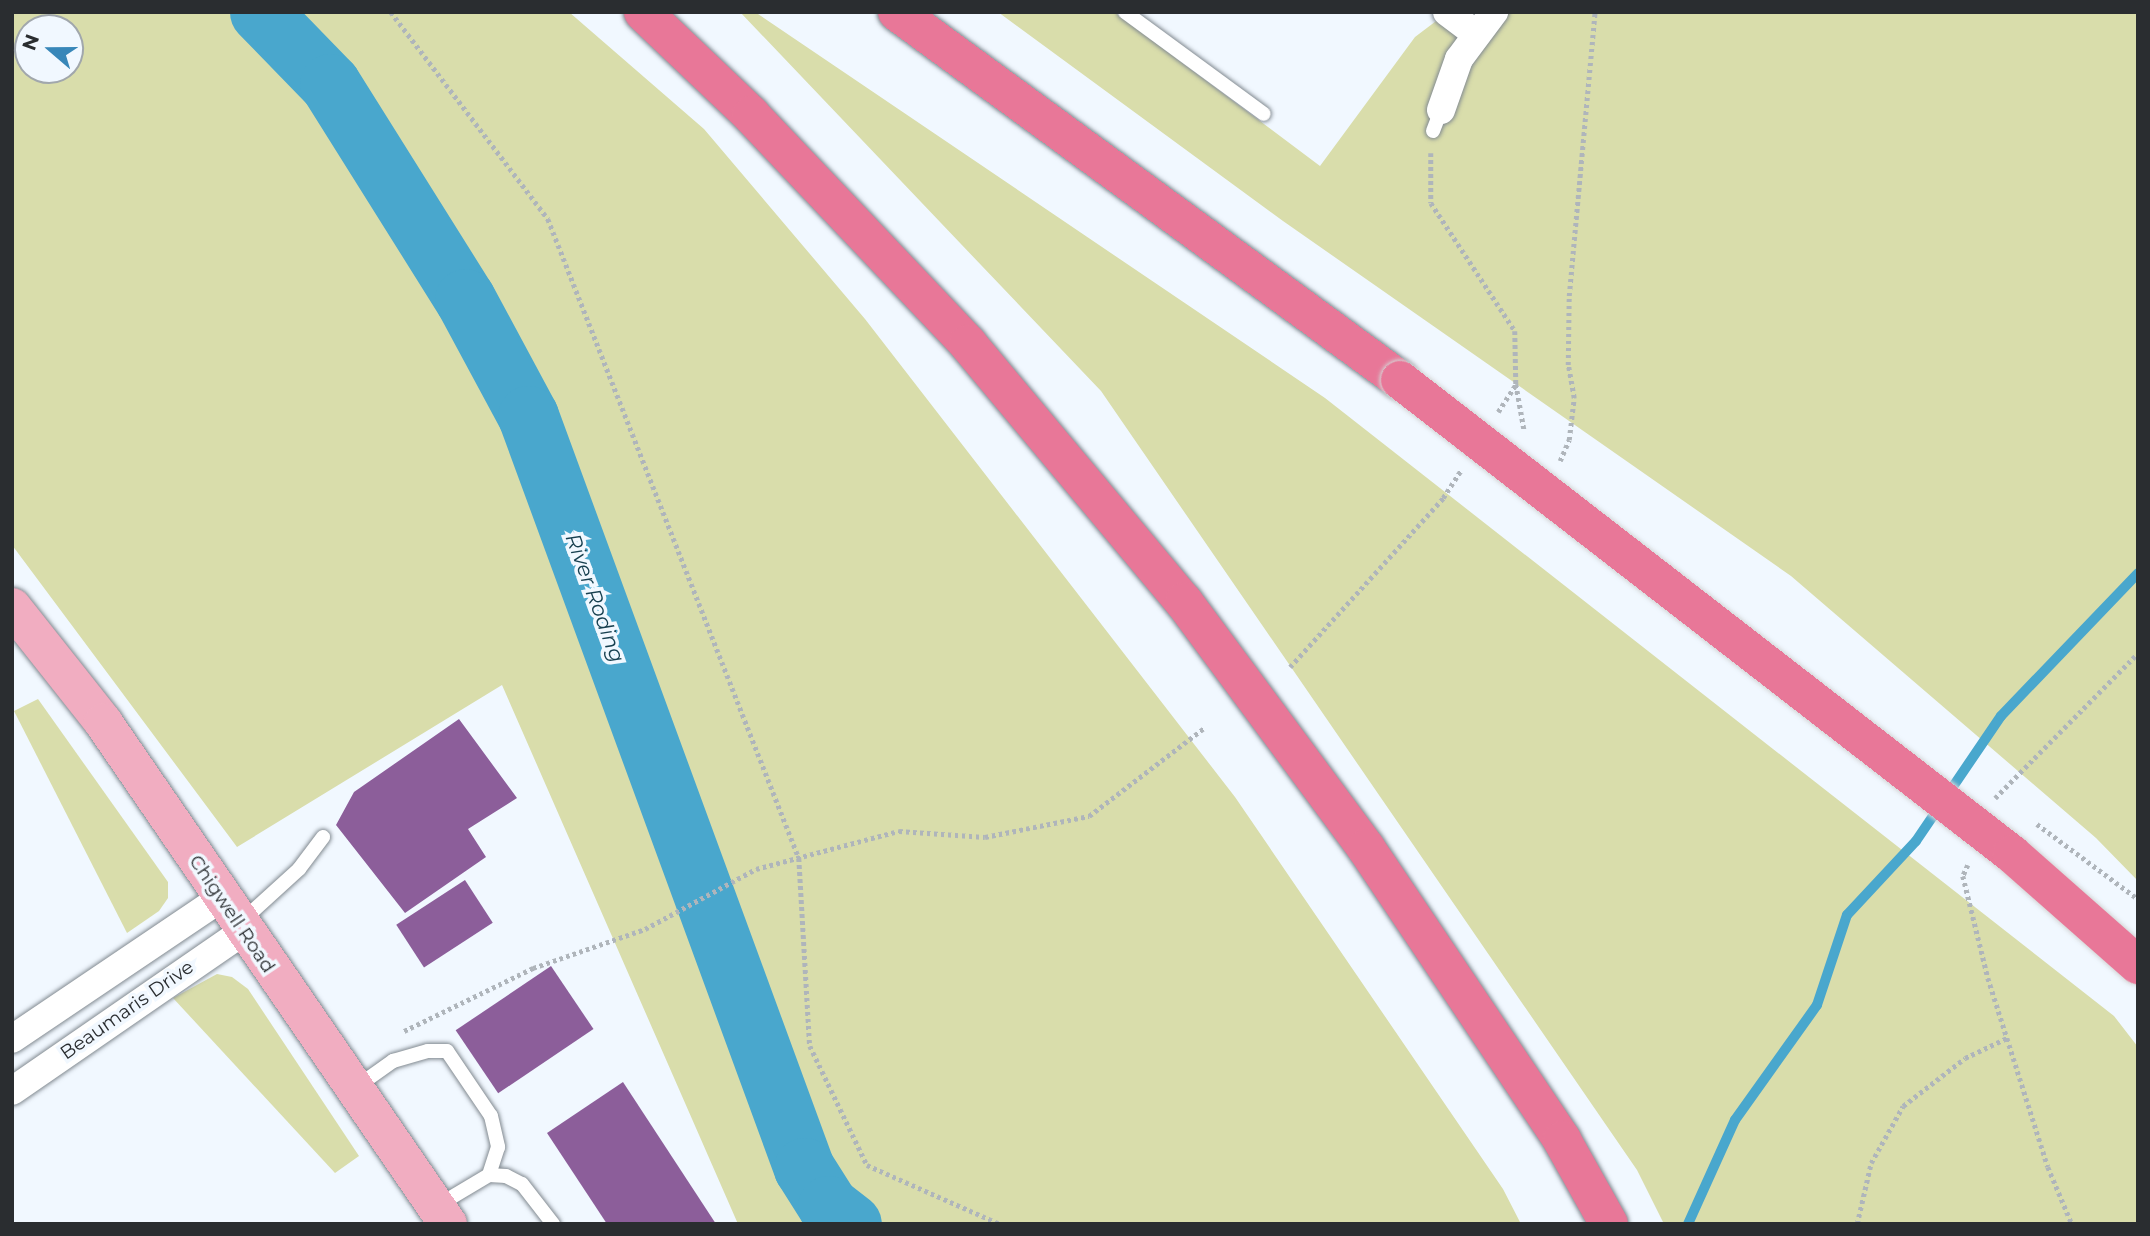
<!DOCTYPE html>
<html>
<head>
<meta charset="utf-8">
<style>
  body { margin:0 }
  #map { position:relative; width:2150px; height:1236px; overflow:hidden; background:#f1f8ff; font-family:Montserrat,sans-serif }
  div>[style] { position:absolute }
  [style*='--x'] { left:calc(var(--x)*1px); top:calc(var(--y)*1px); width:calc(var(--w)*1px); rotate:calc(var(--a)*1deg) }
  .green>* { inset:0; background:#d9ddab }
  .stream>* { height:10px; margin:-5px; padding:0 5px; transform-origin:5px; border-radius:5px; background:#49a7cd }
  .river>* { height:61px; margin:-30.5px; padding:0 30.5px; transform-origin:30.5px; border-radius:30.5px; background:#49a7cd }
  .building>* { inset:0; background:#8c5e9a; transform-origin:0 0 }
  .path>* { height:4.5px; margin-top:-2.25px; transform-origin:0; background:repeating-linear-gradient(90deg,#afb5bb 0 3.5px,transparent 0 7px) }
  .roads { filter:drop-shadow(0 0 2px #828a91) drop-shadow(0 0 2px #828a91) }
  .lane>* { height:14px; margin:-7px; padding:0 7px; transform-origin:7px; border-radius:7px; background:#fff }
  .street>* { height:28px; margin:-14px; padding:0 14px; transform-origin:14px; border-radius:14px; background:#fff }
  .primary>* { height:38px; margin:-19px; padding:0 19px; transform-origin:19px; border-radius:19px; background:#f1adc1 }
  .highway>* { height:38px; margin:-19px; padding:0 19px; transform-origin:19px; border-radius:19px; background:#e87798 }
  .bridges { filter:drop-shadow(0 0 2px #d4d5d6) drop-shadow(0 0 2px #d4d5d6) }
  .highway-bridge>* { height:38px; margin:-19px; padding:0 19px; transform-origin:19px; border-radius:19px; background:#e87798 }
  span { translate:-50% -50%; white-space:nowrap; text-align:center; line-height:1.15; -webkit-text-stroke:7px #f1f8ff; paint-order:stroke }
  .street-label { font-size:19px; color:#2a2d30 }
  .water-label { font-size:21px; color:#174050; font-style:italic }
  .frame { position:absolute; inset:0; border:14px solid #2a2d30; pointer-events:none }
  .north { position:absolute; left:14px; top:14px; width:70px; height:70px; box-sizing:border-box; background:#f1f8ff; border:2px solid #a1a7ac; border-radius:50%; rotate:290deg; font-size:19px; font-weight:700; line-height:28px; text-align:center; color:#2a2d30 }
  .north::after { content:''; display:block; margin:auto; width:24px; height:32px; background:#3887b9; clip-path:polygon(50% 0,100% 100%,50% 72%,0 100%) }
</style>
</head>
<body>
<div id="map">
  <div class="green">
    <div style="clip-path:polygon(evenodd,12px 12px,569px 12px,704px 129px,865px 319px,1235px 797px,1503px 1189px,1521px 1224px,738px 1224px,502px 685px,237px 847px,12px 545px,12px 12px,70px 28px,70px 70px,28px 70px,28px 28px,70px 28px)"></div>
    <div style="clip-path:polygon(740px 12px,755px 12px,1325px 398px,2114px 1016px,2138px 1047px,2138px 1224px,1664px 1224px,1637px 1170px,1101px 391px)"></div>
    <div style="clip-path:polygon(998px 12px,1114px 12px,1320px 166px,1415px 37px,1448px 12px,2138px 12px,2138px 881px,2096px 838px,1791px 576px,1283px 221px)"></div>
    <div style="clip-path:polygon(38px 699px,168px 882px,168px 898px,159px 911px,127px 933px,14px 711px)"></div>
    <div style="clip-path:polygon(217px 974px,232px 977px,248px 989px,359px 1156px,335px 1173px,173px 998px)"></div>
  </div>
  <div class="stream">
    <div style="--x:1688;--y:1224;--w:114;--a:-65.7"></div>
    <div style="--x:1735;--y:1120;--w:141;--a:-54.5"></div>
    <div style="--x:1817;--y:1005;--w:95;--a:-71.6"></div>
    <div style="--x:1847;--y:915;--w:101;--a:-47"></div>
    <div style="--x:1916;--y:841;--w:151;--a:-55.8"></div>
    <div style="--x:2001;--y:716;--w:198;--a:-46.2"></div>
  </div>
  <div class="river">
    <div style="--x:260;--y:12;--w:100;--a:45.8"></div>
    <div style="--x:330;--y:84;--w:254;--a:57.9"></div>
    <div style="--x:465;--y:299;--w:133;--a:61.7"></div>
    <div style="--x:528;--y:416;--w:801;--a:69.85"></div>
    <div style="--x:804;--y:1168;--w:45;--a:57.7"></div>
    <div style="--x:828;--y:1206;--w:29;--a:38"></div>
  </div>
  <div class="building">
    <div style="clip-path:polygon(459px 719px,517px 798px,468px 829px,486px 857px,405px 913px,336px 825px,354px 792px)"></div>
    <div style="left:465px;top:880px;width:51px;height:82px;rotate:57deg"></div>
    <div style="left:551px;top:966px;width:76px;height:115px;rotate:56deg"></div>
    <div style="clip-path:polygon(623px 1082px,716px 1224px,607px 1224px,547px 1133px)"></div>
  </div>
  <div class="path">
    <div style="--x:391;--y:12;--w:260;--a:52.8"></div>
    <div style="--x:548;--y:219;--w:687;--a:68.56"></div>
    <div style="--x:799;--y:858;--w:188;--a:86.7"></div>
    <div style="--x:810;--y:1046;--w:132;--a:64.4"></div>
    <div style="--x:867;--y:1165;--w:145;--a:23.9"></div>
    <div style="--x:1431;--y:153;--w:50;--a:90"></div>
    <div style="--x:1431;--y:203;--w:153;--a:56.7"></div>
    <div style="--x:1515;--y:331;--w:53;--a:88.9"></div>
    <div style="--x:1516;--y:384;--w:46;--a:79.9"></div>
    <div style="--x:1498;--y:412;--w:33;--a:-57"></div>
    <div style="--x:1560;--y:461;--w:23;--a:-67"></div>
    <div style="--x:1569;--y:440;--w:42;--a:-83.2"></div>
    <div style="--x:1574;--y:398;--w:34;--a:-100"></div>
    <div style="--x:1568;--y:365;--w:69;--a:-89.2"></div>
    <div style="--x:1569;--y:296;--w:285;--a:-84.8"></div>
    <div style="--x:1290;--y:667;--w:228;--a:-47.8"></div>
    <div style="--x:1443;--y:498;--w:33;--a:-57"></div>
    <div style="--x:1995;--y:798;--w:204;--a:-45.4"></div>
    <div style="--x:2037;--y:824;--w:126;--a:36.6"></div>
    <div style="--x:1968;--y:865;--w:12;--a:114"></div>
    <div style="--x:1963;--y:876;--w:105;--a:76.2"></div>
    <div style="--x:1988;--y:978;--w:198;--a:72.4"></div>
    <div style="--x:2048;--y:1167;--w:62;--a:67.2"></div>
    <div style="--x:404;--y:1031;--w:144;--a:-26"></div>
    <div style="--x:533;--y:968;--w:119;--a:-19.2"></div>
    <div style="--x:645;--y:929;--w:126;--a:-28.4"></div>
    <div style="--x:756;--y:869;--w:148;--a:-14.9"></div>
    <div style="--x:899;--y:831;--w:86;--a:4"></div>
    <div style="--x:985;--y:837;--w:106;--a:-11.4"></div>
    <div style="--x:1089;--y:816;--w:145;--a:-37.4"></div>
    <div style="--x:1857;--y:1224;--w:63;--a:-77.1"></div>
    <div style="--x:1871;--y:1163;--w:65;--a:-60.7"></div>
    <div style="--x:1903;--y:1106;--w:78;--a:-37.7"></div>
    <div style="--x:1965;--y:1058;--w:47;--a:-25.5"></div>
  </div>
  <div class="roads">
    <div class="lane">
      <div style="--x:1125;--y:12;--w:172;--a:36.3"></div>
      <div style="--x:1433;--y:131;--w:22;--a:-69"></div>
      <div style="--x:243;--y:920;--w:76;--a:-42.3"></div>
      <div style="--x:299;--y:869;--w:40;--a:-53"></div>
      <div style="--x:355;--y:1088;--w:47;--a:-35.4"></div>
      <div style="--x:393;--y:1061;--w:36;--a:-16"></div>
      <div style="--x:428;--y:1051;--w:19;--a:0"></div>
      <div style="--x:447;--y:1051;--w:78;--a:55.9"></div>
      <div style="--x:491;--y:1116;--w:32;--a:77"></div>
      <div style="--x:498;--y:1147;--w:29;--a:108"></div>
      <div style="--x:437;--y:1206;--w:61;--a:-30.8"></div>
      <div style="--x:489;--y:1175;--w:17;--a:3"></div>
      <div style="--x:506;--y:1176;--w:18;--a:27"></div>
      <div style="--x:522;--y:1184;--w:51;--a:52.2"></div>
    </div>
    <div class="street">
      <div style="--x:1447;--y:12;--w:35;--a:37"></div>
      <div style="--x:1441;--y:110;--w:54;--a:-70.6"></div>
      <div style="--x:1459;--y:59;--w:59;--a:-53.3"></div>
      <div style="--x:12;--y:1039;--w:252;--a:-34"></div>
      <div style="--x:12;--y:1091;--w:282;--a:-34.6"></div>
    </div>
    <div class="primary">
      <div style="--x:12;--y:607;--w:147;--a:51.6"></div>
      <div style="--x:103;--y:722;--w:609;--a:55.5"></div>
    </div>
    <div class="highway">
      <div style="--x:643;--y:12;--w:149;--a:43.6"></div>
      <div style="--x:751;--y:115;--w:315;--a:46.5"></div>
      <div style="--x:968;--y:344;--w:336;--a:50.1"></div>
      <div style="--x:1184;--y:602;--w:306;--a:53.5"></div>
      <div style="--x:1366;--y:848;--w:352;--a:56.1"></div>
      <div style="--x:1562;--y:1140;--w:96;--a:60.8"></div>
      <div style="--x:897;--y:12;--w:623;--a:36.19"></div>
    </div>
  </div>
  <div class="bridges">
    <div class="highway-bridge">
      <div style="--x:1400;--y:380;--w:774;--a:37.76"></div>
      <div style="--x:2012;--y:854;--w:168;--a:41.4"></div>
    </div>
  </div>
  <div class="street-label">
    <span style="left:232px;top:914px;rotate:56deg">Chigwell Road</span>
    <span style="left:127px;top:1010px;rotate:-35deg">Beaumaris Drive</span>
  </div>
  <div class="water-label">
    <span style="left:595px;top:598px;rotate:70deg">River Roding</span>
  </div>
  <div class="frame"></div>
  <div class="north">N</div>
</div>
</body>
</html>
